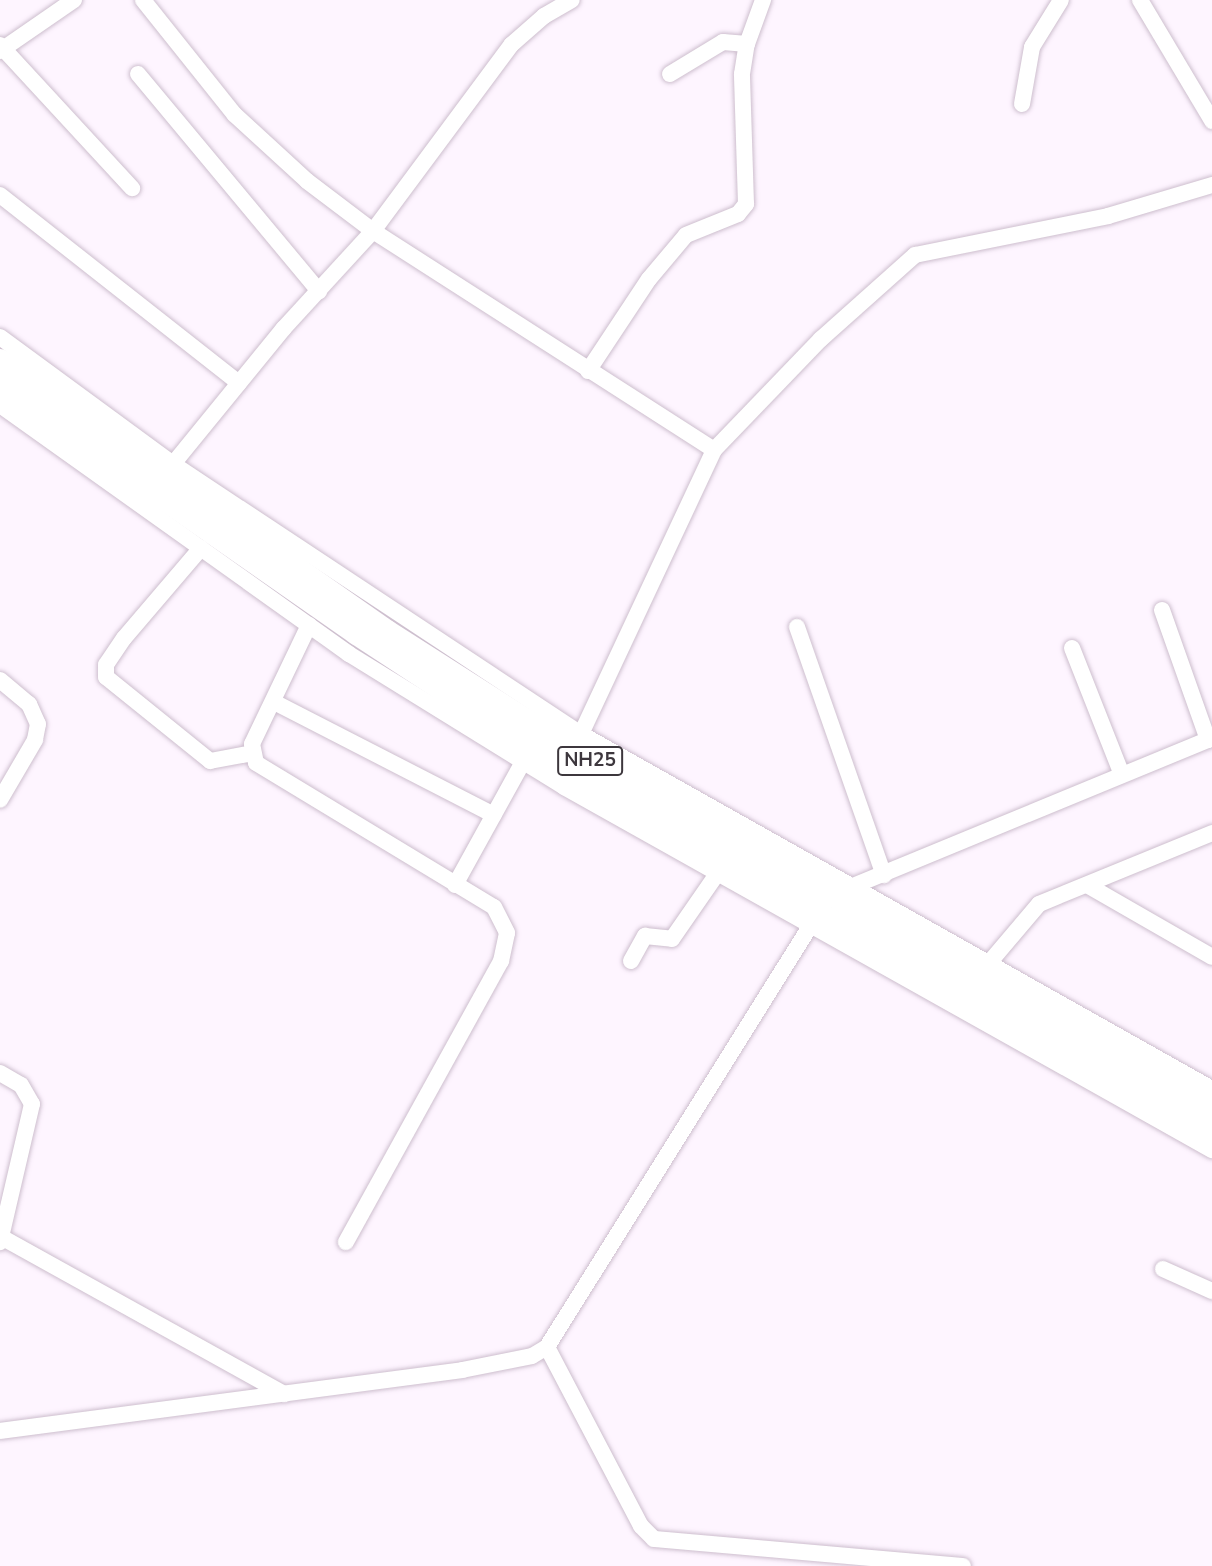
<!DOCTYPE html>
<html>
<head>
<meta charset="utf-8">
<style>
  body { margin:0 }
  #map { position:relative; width:1212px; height:1566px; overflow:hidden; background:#fef5ff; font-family:"Nunito Sans",sans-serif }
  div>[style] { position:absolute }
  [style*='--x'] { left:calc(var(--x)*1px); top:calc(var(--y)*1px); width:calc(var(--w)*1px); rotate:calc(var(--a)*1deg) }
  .roads { filter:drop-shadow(0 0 2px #cdbece) drop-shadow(0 0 2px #cdbece) }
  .minor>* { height:16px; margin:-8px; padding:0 8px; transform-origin:8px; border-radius:8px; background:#fff }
  .highway>* { height:24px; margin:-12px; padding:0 12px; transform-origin:12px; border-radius:12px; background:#fff }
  span { translate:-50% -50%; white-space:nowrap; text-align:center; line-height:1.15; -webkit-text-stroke:6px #fff; paint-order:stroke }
  .shield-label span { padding:2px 5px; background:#fff; border:2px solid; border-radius:5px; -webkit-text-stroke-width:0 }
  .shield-label { font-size:19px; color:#3d373d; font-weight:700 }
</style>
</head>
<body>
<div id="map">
  <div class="roads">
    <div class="minor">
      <div style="--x:143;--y:0;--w:146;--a:51.4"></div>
      <div style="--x:234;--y:114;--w:99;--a:42.5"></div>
      <div style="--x:307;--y:181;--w:83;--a:37.1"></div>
      <div style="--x:373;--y:231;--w:405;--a:32.7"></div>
      <div style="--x:1140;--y:0;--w:141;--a:59.2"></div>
      <div style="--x:0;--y:45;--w:195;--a:47.3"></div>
      <div style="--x:0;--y:51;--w:90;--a:-34.6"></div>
      <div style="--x:138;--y:74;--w:283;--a:50.2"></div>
      <div style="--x:670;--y:74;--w:62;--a:-31.1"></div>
      <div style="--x:723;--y:42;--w:24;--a:5"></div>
      <div style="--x:1022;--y:104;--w:58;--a:-80"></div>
      <div style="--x:1032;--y:47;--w:55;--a:-58.3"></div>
      <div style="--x:0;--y:195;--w:304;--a:38.2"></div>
      <div style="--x:0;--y:337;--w:215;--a:36.3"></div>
      <div style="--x:173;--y:464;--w:489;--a:33.5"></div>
      <div style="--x:581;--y:734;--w:724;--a:29.36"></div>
      <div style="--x:588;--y:371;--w:110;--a:-56.5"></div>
      <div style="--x:649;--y:279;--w:57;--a:-49.9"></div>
      <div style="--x:686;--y:235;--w:56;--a:-22"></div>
      <div style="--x:738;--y:214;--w:13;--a:-51"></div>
      <div style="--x:746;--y:204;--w:130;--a:-91.8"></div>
      <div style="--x:742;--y:74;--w:30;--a:-81"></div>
      <div style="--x:747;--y:44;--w:47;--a:-70"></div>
      <div style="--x:0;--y:405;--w:429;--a:35.5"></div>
      <div style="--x:349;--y:654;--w:253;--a:31.7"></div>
      <div style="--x:564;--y:787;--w:743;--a:29.26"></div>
      <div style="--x:173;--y:464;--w:176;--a:-50.8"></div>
      <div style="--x:284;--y:328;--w:132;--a:-47.5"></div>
      <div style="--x:373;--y:231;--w:232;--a:-53.4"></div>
      <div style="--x:511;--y:45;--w:44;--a:-41.3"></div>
      <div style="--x:544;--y:16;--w:32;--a:-30"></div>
      <div style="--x:201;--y:548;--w:118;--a:130.5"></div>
      <div style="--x:124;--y:638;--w:32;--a:124"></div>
      <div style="--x:106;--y:665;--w:12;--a:90"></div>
      <div style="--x:106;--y:677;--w:134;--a:38.9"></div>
      <div style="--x:210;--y:761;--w:44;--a:-10.5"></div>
      <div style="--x:1162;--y:610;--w:138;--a:70.5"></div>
      <div style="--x:309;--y:625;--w:132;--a:115.6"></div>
      <div style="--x:252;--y:744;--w:19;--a:78"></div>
      <div style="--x:256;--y:763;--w:278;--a:31.2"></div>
      <div style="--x:494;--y:907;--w:29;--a:63"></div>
      <div style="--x:507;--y:933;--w:29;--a:102"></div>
      <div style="--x:501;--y:961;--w:321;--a:118.9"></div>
      <div style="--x:797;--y:627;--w:263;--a:70.7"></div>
      <div style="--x:1072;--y:648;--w:136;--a:68.5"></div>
      <div style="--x:0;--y:680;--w:38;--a:40"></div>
      <div style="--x:29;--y:704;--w:22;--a:66"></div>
      <div style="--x:38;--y:724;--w:16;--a:101"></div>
      <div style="--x:35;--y:740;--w:69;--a:120.3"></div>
      <div style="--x:274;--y:702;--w:247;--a:27.2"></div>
      <div style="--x:581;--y:734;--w:314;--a:-64.9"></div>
      <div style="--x:714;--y:450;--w:154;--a:-46.1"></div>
      <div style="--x:821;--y:339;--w:126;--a:-41.8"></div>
      <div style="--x:915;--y:255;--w:197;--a:-11.4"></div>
      <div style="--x:1108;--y:216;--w:109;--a:-16.6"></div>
      <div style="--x:455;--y:885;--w:141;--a:-61.1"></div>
      <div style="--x:1087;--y:885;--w:144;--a:29.9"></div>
      <div style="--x:631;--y:961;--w:29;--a:-61"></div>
      <div style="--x:645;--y:936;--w:27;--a:6"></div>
      <div style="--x:672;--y:939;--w:79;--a:-55.3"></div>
      <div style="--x:989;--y:963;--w:77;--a:-49.7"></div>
      <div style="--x:1039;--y:904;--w:187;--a:-22.3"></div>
      <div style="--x:0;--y:1073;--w:24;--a:30"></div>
      <div style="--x:21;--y:1085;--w:22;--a:60"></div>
      <div style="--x:32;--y:1104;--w:142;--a:103.1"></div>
      <div style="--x:1;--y:1237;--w:324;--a:29"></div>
      <div style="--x:1163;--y:1269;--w:54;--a:24.2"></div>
      <div style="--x:547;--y:1347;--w:202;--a:62.3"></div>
      <div style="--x:641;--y:1526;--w:18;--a:45"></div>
      <div style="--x:654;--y:1539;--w:310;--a:5"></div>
      <div style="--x:0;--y:1431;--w:466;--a:-7.5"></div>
      <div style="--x:462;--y:1370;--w:71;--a:-11.3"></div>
      <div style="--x:532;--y:1356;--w:17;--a:-31"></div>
      <div style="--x:547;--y:1347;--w:532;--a:-57.98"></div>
      <div style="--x:829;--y:896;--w:414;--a:-22.4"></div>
    </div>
    <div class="highway">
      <div style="--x:0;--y:361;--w:472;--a:35"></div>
      <div style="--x:387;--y:632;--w:178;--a:32.6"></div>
      <div style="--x:537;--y:728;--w:775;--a:29.44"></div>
      <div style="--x:0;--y:384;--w:435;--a:34.9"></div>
      <div style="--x:357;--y:633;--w:202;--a:33.3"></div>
      <div style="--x:526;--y:744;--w:339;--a:30.1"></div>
      <div style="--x:819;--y:914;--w:449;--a:28.9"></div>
    </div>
  </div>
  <div class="shield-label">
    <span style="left:590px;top:761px">NH25</span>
  </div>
</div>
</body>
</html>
